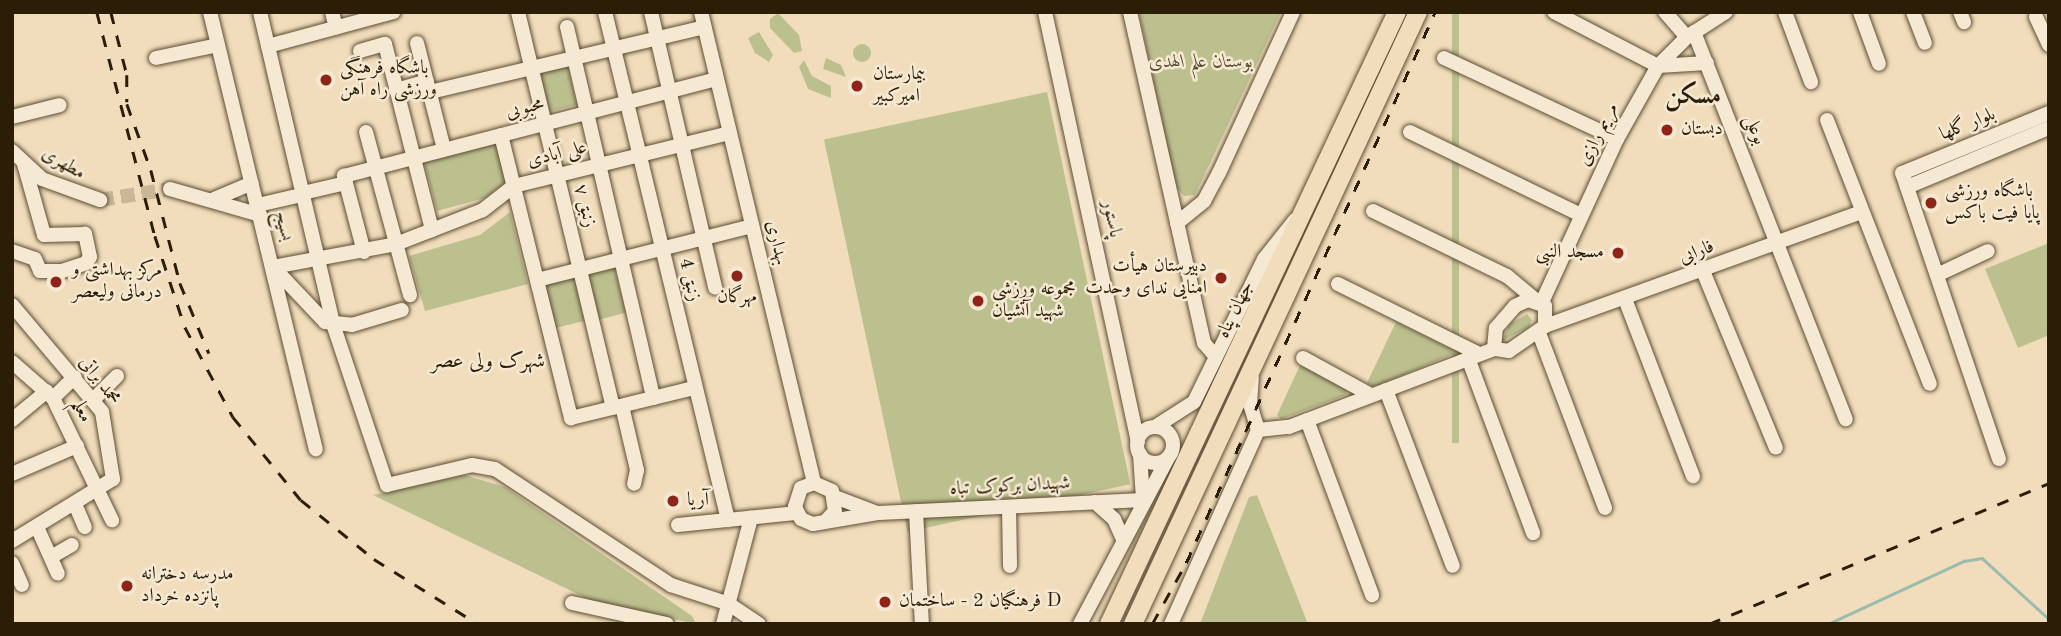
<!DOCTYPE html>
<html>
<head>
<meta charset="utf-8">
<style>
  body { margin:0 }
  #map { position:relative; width:2061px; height:636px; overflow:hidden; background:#f1ddbb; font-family:"Old Standard TT",Amiri,serif }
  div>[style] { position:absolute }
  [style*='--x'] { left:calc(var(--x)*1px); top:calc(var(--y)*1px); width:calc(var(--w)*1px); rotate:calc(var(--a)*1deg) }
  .green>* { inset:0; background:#bcc08f; transform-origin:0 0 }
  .round { border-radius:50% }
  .stream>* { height:2.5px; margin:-1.25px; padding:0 1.25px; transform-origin:1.25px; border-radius:1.25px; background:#9bbcad }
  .minor-tunnel>* { height:14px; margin-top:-7px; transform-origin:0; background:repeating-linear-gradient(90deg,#cab797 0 14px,transparent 0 21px) }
  .roads { filter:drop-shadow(0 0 2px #5d4d34) drop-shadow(0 0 2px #5d4d34) }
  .minor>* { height:14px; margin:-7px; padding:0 7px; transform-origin:7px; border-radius:7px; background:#f6e9d3 }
  .minor>.ring { margin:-7px; padding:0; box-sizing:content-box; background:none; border:14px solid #f6e9d3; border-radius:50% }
  .major>* { height:18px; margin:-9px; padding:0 9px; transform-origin:9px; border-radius:9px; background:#f1ddbb }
  .rail>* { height:2.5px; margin-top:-1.25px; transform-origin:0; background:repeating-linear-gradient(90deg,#2c1d07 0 12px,transparent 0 24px) }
  .dots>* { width:19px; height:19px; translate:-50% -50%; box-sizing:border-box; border:4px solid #f6e9d3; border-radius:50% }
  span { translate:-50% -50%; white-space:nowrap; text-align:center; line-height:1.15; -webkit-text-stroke:5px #f6e9d3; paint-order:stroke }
  .park-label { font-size:19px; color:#574e30; font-style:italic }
  .poi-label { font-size:19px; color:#2c1d07 }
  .left { translate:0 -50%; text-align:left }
  .right { translate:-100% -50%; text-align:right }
  .street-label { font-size:19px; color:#2c1d07 }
  .neighbourhood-label { font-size:21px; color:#2c1d07 }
  .district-label { font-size:26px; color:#2c1d07; font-weight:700 }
  .frame { position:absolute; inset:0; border:14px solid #2c1d07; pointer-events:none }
</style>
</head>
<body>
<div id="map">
  <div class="green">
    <div style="clip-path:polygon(1139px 12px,1281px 12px,1195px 195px,1184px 196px,1175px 185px)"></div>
    <div style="left:1452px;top:12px;width:7px;height:431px"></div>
    <div style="clip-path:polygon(778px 13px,799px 35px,802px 51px,794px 53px,770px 28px,770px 19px)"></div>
    <div style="clip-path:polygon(759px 32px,773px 55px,769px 62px,755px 53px,748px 38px)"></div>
    <div class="round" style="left:853px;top:44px;width:18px;height:18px"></div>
    <div style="clip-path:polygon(826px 58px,841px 65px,846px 77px,823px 69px)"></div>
    <div style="clip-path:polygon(804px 60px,812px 76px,831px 86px,831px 98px,808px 89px,799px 67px)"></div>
    <div style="left:567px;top:65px;width:41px;height:31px;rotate:76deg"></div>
    <div style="left:1047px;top:92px;width:401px;height:228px;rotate:78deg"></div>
    <div style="clip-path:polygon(495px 143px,506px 182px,485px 198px,437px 211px,424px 162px)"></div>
    <div style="clip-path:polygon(510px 212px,528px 284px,425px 311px,409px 256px,480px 235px)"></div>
    <div style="clip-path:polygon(2049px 243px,2049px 335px,2018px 348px,1985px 269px)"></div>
    <div style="left:614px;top:267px;width:47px;height:30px;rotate:75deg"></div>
    <div style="left:574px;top:276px;width:46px;height:33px;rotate:76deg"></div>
    <div style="clip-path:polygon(1527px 314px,1532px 320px,1529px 327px,1502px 341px,1510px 324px)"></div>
    <div style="clip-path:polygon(1396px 322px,1457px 352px,1375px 387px,1367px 383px)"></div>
    <div style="clip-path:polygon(1301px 363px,1347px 389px,1346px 395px,1281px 419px,1277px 415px)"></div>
    <div style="clip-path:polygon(464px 475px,505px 487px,692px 616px,696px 624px,594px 602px,373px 495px)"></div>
    <div style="clip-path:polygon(1257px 495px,1308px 624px,1200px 624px,1249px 497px)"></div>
  </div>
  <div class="stream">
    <div style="--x:1828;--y:624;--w:150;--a:-24.9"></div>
    <div style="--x:1964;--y:561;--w:18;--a:-9"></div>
    <div style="--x:1982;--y:558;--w:91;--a:42.3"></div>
  </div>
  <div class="minor-tunnel">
    <div style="--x:100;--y:200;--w:71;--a:-8.9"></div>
  </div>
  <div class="roads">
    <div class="minor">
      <div style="--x:210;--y:12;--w:450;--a:76.4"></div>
      <div style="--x:260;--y:12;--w:320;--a:76.8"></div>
      <div style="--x:333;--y:324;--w:170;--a:71.5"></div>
      <div style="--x:387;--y:485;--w:87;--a:-13.2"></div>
      <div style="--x:472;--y:465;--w:23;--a:10"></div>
      <div style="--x:495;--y:469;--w:211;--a:33.4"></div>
      <div style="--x:671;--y:585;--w:61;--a:18.1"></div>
      <div style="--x:729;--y:604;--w:36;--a:34"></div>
      <div style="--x:332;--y:12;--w:16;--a:76"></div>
      <div style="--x:518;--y:12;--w:407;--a:76.5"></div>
      <div style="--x:605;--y:12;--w:523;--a:76.39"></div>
      <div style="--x:651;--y:12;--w:283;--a:76.9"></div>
      <div style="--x:701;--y:12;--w:484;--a:76.5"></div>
      <div style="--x:1045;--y:12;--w:440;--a:77.8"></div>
      <div style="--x:1130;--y:12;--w:339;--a:77.4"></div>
      <div style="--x:1204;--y:343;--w:18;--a:49"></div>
      <div style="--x:1554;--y:12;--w:117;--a:27.4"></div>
      <div style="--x:1658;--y:66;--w:49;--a:-3.5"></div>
      <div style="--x:1665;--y:12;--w:33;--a:49"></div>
      <div style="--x:1785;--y:12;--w:75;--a:69.6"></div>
      <div style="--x:1860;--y:12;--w:55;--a:69.9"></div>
      <div style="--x:1913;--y:12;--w:33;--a:69"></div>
      <div style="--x:1960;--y:12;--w:11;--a:68"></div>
      <div style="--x:2036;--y:17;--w:31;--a:65"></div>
      <div style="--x:567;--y:27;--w:381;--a:76.9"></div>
      <div style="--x:1694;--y:32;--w:416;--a:68.6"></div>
      <div style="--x:417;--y:43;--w:109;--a:75.7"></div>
      <div style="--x:268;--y:46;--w:130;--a:-15.2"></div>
      <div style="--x:360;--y:51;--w:26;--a:-16"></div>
      <div style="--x:385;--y:44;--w:192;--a:75.8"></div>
      <div style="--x:156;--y:58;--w:63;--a:-11.8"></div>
      <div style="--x:1444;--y:58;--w:191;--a:25.1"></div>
      <div style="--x:396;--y:90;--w:32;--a:-16"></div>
      <div style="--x:430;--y:92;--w:282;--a:-13.3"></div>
      <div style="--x:12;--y:117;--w:49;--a:-14"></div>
      <div style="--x:1827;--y:120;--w:283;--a:68.7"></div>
      <div style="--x:366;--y:132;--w:169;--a:74.9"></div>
      <div style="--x:1410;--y:132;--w:190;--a:25.9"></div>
      <div style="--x:501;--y:135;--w:292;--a:76.1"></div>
      <div style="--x:571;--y:418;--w:127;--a:-13.7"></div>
      <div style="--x:12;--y:151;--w:41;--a:43"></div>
      <div style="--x:42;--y:179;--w:62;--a:19.9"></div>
      <div style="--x:1907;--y:187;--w:154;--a:-22.6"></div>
      <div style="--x:170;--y:189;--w:94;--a:16.1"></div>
      <div style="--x:303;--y:193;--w:44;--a:-13.1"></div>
      <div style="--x:212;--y:200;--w:43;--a:-23"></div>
      <div style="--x:258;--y:205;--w:37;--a:-13"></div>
      <div style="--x:1373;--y:211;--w:149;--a:25.9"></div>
      <div style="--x:1507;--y:276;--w:38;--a:40"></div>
      <div style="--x:1177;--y:223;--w:35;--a:-39"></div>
      <div style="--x:1204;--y:201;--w:32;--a:-62"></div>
      <div style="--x:1219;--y:173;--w:177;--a:-65.3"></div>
      <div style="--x:12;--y:251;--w:24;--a:19"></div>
      <div style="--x:35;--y:259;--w:13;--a:67"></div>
      <div style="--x:40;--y:271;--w:22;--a:0"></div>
      <div style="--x:62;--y:271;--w:25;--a:-18"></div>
      <div style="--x:86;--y:263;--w:7;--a:-56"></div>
      <div style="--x:90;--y:257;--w:24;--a:-102"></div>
      <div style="--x:85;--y:234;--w:41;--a:178.6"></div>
      <div style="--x:44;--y:235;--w:74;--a:-105.7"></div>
      <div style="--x:364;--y:252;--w:79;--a:-104.7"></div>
      <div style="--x:344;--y:176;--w:385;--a:-14.6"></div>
      <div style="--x:273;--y:267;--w:125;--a:-10.6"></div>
      <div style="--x:396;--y:244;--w:93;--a:-21.3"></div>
      <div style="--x:483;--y:210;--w:39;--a:-38"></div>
      <div style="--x:514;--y:186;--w:222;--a:-13.8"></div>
      <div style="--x:274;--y:268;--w:74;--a:46.6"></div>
      <div style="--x:325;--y:322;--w:27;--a:6"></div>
      <div style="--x:352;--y:325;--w:52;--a:-16.7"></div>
      <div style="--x:1703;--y:271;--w:191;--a:67.6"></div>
      <div style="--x:1937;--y:275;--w:56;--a:-25.2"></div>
      <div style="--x:537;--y:280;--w:222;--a:-14.1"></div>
      <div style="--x:1338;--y:284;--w:157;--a:26.4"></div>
      <div style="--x:1625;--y:299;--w:190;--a:69"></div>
      <div style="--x:1528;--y:300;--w:18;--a:19"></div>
      <div style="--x:1545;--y:306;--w:20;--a:90"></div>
      <div style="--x:1545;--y:326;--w:44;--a:145.2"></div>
      <div style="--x:1509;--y:351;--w:15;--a:-172"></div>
      <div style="--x:1494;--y:349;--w:21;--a:-85"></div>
      <div style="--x:1496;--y:328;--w:29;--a:-49"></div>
      <div style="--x:1515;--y:306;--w:14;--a:-25"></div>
      <div style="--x:1542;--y:302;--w:179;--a:-65.3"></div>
      <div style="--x:1617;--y:139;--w:84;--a:-60.7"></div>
      <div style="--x:1658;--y:66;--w:41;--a:-45"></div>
      <div style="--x:1687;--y:37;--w:46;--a:-32.7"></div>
      <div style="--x:12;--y:305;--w:140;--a:49.9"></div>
      <div style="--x:102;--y:412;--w:68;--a:80.7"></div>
      <div style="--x:113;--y:479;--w:119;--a:148.5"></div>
      <div style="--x:1545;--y:326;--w:336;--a:-19.8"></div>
      <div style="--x:1539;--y:333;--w:187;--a:69.3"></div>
      <div style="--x:1303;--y:358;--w:77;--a:28.6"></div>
      <div style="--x:1468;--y:358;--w:187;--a:69.6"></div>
      <div style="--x:12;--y:362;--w:55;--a:41.3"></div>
      <div style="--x:53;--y:398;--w:136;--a:64.2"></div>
      <div style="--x:1386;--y:390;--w:188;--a:69.2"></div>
      <div style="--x:53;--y:398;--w:30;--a:-44"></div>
      <div style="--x:93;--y:400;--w:34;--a:-45"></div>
      <div style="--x:622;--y:406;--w:66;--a:76.8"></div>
      <div style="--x:637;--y:470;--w:14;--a:102"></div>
      <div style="--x:12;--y:420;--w:45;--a:-39.6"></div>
      <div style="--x:1307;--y:420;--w:187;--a:69.6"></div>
      <div style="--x:1155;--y:427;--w:46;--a:-32.7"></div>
      <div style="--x:1194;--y:402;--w:159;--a:-63.9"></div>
      <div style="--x:1264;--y:259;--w:50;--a:-51.5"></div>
      <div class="ring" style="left:1137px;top:427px;width:22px;height:22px"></div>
      <div style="--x:1258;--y:430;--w:31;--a:-6"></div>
      <div style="--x:1289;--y:427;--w:219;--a:-20.8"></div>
      <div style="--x:1140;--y:454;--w:45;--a:86.2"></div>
      <div style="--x:1999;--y:459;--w:302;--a:-108.7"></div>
      <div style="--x:1902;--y:173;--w:159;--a:-22.2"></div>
      <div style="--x:12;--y:474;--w:71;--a:-23.3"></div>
      <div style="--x:835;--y:497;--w:45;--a:20.9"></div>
      <div style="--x:1095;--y:502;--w:25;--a:42"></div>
      <div style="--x:1114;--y:519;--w:22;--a:66"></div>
      <div style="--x:75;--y:504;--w:25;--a:67"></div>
      <div style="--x:1009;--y:507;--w:59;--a:89"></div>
      <div style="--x:916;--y:511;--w:113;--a:87"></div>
      <div style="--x:826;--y:521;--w:13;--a:-48"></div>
      <div style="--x:835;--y:511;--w:20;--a:-99"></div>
      <div style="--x:832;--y:491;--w:20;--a:-156"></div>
      <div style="--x:814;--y:483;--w:14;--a:159"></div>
      <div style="--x:801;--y:488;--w:20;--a:108"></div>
      <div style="--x:795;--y:507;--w:13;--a:63"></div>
      <div style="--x:801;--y:519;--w:13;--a:23"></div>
      <div style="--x:813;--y:524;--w:67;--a:-9.5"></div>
      <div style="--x:879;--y:513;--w:264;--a:-2.8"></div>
      <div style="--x:678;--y:525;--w:120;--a:-5.8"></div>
      <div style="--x:37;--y:527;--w:51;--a:65.9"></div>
      <div style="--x:51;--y:557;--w:24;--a:-30"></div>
      <div style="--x:12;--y:563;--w:24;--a:66"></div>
      <div style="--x:572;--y:603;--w:97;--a:12.5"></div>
      <div style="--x:723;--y:624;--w:110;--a:-75.2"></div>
      <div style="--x:1080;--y:624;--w:188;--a:-62.1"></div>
      <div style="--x:1171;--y:624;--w:213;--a:-65.8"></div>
      <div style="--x:1258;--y:430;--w:27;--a:-107"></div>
      <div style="--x:1250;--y:404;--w:26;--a:-86"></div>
    </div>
    <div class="major">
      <div style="--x:1109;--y:624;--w:676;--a:-64.8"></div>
      <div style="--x:1133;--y:624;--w:675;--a:-65.03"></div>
    </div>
  </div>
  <div class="rail">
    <div style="--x:97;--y:12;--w:231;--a:75.5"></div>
    <div style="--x:155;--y:236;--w:96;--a:71.8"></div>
    <div style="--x:185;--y:327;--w:102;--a:61.9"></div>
    <div style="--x:233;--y:417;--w:107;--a:50.7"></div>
    <div style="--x:301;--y:500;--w:94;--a:38.9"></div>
    <div style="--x:374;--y:559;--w:123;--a:32"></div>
    <div style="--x:111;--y:12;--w:65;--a:75.7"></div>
    <div style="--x:127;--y:75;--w:27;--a:90"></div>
    <div style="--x:127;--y:104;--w:70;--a:70"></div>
    <div style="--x:151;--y:170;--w:117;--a:75.6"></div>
    <div style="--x:180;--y:283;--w:76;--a:67.5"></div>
    <div style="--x:1152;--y:624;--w:70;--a:-60.9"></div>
    <div style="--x:1186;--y:563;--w:605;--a:-65.68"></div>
    <div style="--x:1709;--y:624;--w:368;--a:-22.5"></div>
  </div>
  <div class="dots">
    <div style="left:326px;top:80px;background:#8f2418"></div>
    <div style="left:857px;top:86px;background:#8f2418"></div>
    <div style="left:1667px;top:130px;background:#8f2418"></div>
    <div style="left:1931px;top:203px;background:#8f2418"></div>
    <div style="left:1618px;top:253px;background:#8f2418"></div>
    <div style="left:737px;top:276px;background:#8f2418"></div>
    <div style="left:1221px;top:278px;background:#8f2418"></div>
    <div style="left:56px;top:282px;background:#8f2418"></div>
    <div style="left:978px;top:301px;background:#8f2418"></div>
    <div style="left:673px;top:501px;background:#8f2418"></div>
    <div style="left:127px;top:586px;background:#8f2418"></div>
    <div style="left:885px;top:602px;background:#8f2418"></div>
  </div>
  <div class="park-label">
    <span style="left:1201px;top:63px">بوستان علم الهدی</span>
  </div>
  <div class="poi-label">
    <span class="left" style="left:340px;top:80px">باشگاه فرهنگی<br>ورزشی راه آهن</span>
    <span class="left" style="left:873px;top:86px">بیمارستان<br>امیرکبیر</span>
    <span class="left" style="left:1681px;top:130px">دبستان</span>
    <span class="left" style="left:1945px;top:203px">باشگاه ورزشی<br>پایا فیت باکس</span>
    <span class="right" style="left:1604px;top:253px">مسجد النبی</span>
    <span class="right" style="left:1207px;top:278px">دبیرستان هیأت<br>امنایی ندای وحدت</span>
    <span class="left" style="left:72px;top:282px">مرکز بهداشتی و<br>درمانی ولیعصر</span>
    <span class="left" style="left:992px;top:301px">مجموعه ورزشی<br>شهید آتشیان</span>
    <span style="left:737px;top:298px">مهرگان</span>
    <span class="left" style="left:687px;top:501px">آریا</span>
    <span class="left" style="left:141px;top:586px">مدرسه دخترانه<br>پانزده خرداد</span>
    <span class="left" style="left:899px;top:602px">فرهنگیان 2 - ساختمان D</span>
  </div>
  <div class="street-label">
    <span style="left:525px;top:109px;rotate:-15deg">محبوبی</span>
    <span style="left:1968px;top:125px;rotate:-22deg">بلوار گلها</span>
    <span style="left:1754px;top:130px;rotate:68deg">بوعلی</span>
    <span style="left:1599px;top:135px;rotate:-63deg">مریم رازی</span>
    <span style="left:557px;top:155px;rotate:-14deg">علی آبادی</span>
    <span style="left:63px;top:164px;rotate:30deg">مطهری</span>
    <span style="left:584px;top:206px;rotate:76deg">زنبق ۷</span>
    <span style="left:1111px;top:219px;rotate:78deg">پاستور</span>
    <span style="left:283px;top:226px;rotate:76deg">بسیج</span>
    <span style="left:776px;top:243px;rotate:77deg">بهداری</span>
    <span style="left:1697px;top:253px;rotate:-21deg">فارابی</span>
    <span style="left:689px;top:280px;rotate:77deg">زنبق 4</span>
    <span style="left:1236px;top:310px;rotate:-64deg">جهان پناه</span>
    <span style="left:99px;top:381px;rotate:53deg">محمد براتی</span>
    <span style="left:81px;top:411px;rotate:63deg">معلم</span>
    <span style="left:1010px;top:487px;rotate:-3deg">شهیدان برکوک تباه</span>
  </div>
  <div class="neighbourhood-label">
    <span style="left:488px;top:362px">شهرک ولی عصر</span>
  </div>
  <div class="district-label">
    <span style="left:1693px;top:97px">مسکن</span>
  </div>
  <div class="frame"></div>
</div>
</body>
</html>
